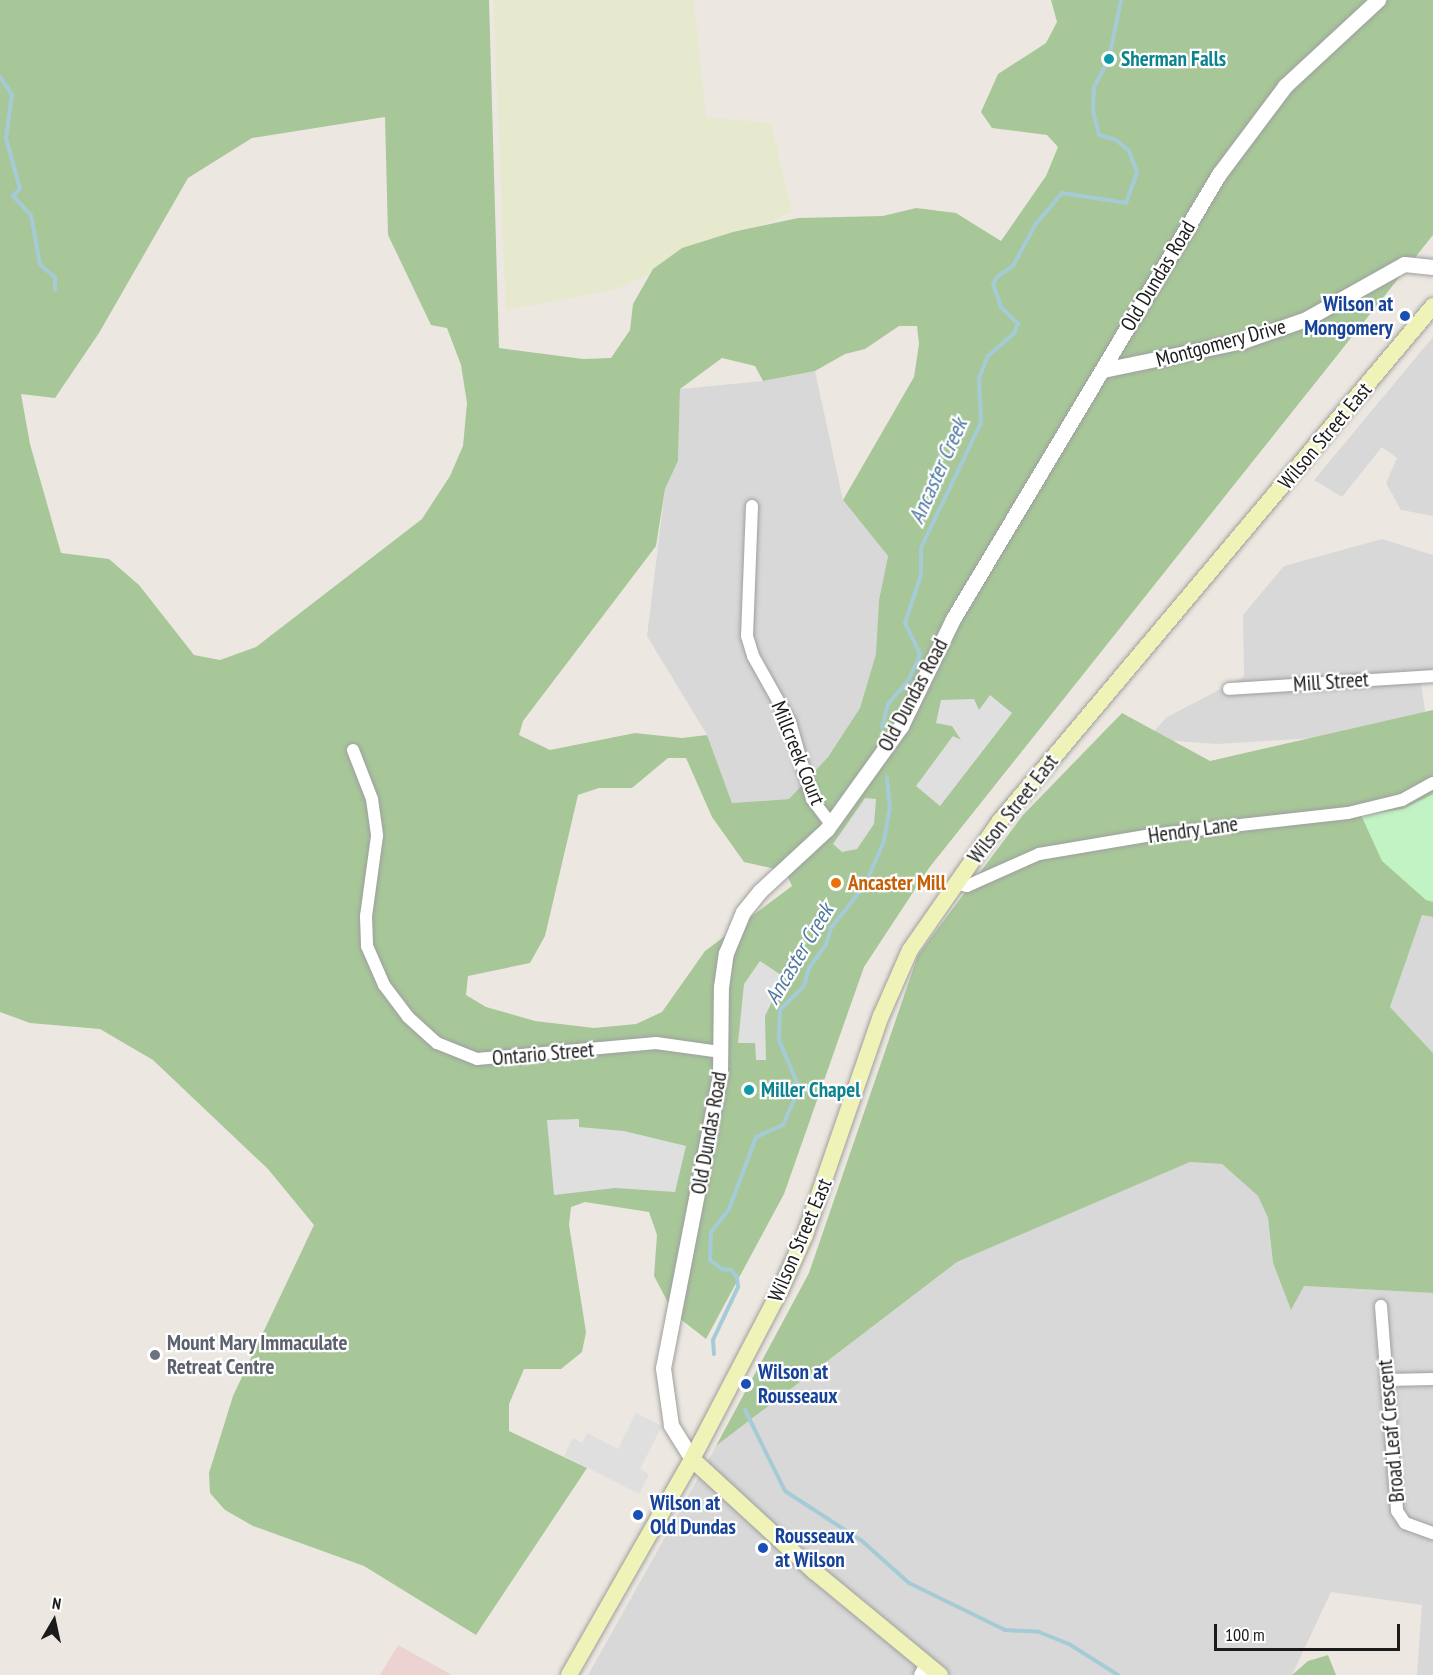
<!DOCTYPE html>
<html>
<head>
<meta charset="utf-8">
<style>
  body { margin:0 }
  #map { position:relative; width:1433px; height:1675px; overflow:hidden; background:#ece8e1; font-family:"PT Sans Narrow",sans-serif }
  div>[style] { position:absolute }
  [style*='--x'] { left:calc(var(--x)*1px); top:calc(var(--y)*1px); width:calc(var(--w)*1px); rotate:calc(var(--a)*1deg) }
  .residential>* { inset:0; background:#d9d8d8 }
  .commercial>* { inset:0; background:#ecd2d1 }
  .farmland>* { inset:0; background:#e7e9ce }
  .forest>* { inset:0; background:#a7c799 }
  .park>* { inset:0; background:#c1f3c5 }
  .parking>* { inset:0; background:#dfdfdf }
  .stream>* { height:4px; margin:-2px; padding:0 2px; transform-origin:2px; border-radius:2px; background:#a5cbd6 }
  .roads { filter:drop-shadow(0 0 2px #9f9f9f) drop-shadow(0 0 2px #9f9f9f) }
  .minor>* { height:12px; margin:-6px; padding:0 6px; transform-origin:6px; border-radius:6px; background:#fff }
  .tertiary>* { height:15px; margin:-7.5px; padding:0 7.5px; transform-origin:7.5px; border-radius:7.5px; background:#fff }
  .secondary>* { height:16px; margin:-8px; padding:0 8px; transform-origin:8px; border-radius:8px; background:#eff3b8 }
  .dots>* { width:16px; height:16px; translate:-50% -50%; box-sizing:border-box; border:3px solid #fff; border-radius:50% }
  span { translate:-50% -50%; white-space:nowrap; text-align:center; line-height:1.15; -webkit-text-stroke:4.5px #fff; paint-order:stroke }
  .culture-label { font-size:21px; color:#0d838f; font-weight:700 }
  .left { translate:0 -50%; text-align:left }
  .street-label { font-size:21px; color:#1b1b1b }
  .transit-label { font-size:21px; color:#164399; font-weight:700 }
  .right { translate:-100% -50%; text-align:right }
  .food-label { font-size:21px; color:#c56008; font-weight:700 }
  .worship-label { font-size:21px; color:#5b616d; font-weight:700 }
  .water-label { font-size:22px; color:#5179a1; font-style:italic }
  .north { position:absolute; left:24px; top:1591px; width:60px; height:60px; -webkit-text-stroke:4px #fff; paint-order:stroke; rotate:9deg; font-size:16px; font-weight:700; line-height:24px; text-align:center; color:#1b1b1b }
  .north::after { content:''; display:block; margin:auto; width:21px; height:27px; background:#1b1b1b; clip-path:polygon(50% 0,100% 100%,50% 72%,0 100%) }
  .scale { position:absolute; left:1214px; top:1624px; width:186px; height:27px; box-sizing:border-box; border:3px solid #1b1b1b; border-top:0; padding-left:8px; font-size:18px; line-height:21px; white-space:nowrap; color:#1b1b1b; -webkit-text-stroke:4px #fff; paint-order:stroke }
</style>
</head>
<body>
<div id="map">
  <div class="residential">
    <div style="clip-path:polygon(1433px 337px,1433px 516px,1401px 510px,1386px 483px,1397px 458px,1382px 447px,1342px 497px,1314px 480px)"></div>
    <div style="clip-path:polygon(815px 371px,843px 500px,888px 556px,879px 600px,877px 654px,860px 708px,828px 757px,789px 799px,732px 803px,707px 735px,647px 636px,665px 489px,678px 461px,680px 389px,763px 381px)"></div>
    <div style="clip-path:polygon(1382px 539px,1433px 555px,1433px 681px,1421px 683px,1428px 731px,1217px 744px,1147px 739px,1167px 717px,1244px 677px,1243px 615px,1284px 566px)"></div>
    <div style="clip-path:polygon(1422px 915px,1433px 917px,1433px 1053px,1390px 1007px)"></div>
    <div style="clip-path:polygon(1190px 1162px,1222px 1164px,1258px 1196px,1268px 1218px,1273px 1263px,1291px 1309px,1303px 1286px,1433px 1293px,1433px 1675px,1417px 1675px,1422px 1605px,1331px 1592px,1292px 1675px,588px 1675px,716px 1446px,957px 1262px)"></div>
  </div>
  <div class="commercial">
    <div style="clip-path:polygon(398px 1645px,452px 1675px,380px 1675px)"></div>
  </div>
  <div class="farmland">
    <div style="clip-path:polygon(493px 0,694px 0,706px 117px,771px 123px,792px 212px,613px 290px,506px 310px)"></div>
  </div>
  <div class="forest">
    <div style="clip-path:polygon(evenodd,0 0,489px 0,499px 348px,583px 359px,611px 358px,630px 330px,633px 304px,653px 269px,682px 248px,733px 232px,798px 218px,883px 216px,916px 208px,956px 213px,1001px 241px,1046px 176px,1058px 147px,1047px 135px,992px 128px,981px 112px,998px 74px,1046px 43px,1057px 22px,1051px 0,1433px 0,1433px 235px,929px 868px,864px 967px,784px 1194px,706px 1339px,674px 1314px,654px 1276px,657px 1235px,649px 1212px,585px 1202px,571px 1207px,569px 1225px,586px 1332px,582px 1352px,561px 1369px,524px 1369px,509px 1404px,509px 1431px,587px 1468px,476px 1635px,364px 1566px,253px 1526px,225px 1510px,210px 1493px,209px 1473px,233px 1396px,314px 1225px,268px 1169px,153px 1060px,100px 1029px,30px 1023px,0 1012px,0 0,385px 117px,388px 235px,431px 325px,447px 328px,461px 365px,467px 403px,463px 446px,450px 476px,422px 519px,256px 647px,220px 660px,194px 655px,139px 585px,109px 559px,61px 553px,30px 444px,21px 394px,55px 398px,99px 333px,188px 178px,252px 138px,385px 117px,0 0,899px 326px,917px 326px,919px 344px,914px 377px,843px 500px,888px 556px,879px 600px,876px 654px,860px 708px,828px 757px,789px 799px,732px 803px,707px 735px,682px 738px,635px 733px,550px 750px,519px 735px,523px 721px,656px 546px,665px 489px,678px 461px,680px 389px,722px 358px,755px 366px,763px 381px,815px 371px,845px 354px,865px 349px,899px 326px,0 0,668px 758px,686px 758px,712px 817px,744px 862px,785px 871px,792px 886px,705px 951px,662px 1012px,636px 1024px,594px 1028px,535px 1021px,486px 1007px,466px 995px,468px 976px,530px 963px,545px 936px,578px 795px,599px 788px,632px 788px,668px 758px)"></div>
    <div style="clip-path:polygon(1433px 710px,1433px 917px,1422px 915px,1390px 1007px,1433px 1053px,1433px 1293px,1304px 1286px,1291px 1310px,1273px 1263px,1268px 1218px,1258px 1196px,1222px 1164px,1190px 1162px,957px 1262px,716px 1446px,809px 1273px,918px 955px,1023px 815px,1122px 713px,1210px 761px)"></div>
    <div style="clip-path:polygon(1328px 1655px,1336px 1675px,1292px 1675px,1308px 1661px)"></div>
  </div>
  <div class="park">
    <div style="clip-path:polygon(1433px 794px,1433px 902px,1426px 900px,1382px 861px,1361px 815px,1403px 809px)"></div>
  </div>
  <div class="parking">
    <div style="clip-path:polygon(990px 695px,1012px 713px,940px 806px,916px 786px,953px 736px,961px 740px,952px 726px,936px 723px,941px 700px,974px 699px,979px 710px)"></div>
    <div style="clip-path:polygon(865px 798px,876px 799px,874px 824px,857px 849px,842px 852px,833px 844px)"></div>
    <div style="clip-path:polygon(760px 961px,784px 977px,765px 1016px,766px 1060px,756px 1060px,755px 1043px,738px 1043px,744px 984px)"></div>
    <div style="clip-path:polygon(579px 1119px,579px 1127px,624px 1131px,686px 1146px,675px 1192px,615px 1188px,554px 1195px,547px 1120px)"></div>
    <div style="clip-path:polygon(636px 1413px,662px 1426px,640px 1469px,649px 1474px,639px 1494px,564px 1456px,573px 1438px,582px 1443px,587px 1433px,618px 1449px)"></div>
  </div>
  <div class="stream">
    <div style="--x:0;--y:77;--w:22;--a:56"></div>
    <div style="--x:12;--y:95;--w:43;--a:97.9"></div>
    <div style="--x:6;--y:138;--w:53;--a:74.6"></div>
    <div style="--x:20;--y:189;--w:10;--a:135"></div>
    <div style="--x:13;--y:196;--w:26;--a:47"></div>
    <div style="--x:31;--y:215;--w:51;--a:79.8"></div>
    <div style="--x:40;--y:265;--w:19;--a:39"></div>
    <div style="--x:55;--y:277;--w:13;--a:90"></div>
    <div style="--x:882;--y:727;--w:24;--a:-75"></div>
    <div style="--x:888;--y:704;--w:32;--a:-49"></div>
    <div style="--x:909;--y:680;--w:28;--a:-67"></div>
    <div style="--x:920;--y:654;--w:34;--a:-116"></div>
    <div style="--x:905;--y:623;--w:51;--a:-71.6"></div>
    <div style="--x:921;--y:575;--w:27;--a:-90"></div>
    <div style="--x:921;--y:548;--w:139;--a:-64.4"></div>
    <div style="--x:981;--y:423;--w:45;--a:-92.5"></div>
    <div style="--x:979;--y:378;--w:24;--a:-68"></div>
    <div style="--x:988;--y:356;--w:35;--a:-41"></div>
    <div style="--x:1014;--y:333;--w:10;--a:-66"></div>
    <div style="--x:1018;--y:324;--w:24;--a:-135"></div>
    <div style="--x:1001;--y:307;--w:24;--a:-109"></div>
    <div style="--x:993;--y:284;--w:9;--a:-58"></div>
    <div style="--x:998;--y:276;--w:18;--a:-34"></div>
    <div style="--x:1013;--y:266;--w:47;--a:-61.8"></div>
    <div style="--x:1035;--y:225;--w:42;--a:-49.8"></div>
    <div style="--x:1062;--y:193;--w:65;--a:8.9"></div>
    <div style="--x:1126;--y:203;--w:33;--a:-70"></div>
    <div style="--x:1137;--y:172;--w:22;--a:-111"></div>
    <div style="--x:1129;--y:151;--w:17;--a:-140"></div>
    <div style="--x:1116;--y:140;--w:18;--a:-164"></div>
    <div style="--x:1099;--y:135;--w:25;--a:-104"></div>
    <div style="--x:1093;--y:111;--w:24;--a:-88"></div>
    <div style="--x:1094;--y:87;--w:32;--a:-62"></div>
    <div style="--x:1109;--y:59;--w:60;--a:-78.5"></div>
    <div style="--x:714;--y:1354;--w:14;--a:-94"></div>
    <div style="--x:713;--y:1340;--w:59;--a:-64.7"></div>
    <div style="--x:738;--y:1287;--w:10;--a:-96"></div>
    <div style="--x:737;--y:1277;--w:9;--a:-131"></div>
    <div style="--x:731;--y:1270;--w:9;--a:-174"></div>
    <div style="--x:722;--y:1269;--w:15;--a:-143"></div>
    <div style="--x:710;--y:1260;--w:28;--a:-88"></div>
    <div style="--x:711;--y:1232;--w:29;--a:-52"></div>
    <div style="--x:729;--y:1209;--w:77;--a:-69.4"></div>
    <div style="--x:756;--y:1137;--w:30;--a:-24"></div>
    <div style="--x:783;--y:1125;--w:30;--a:-66"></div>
    <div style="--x:795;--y:1098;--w:13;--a:-77"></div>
    <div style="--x:798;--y:1085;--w:49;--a:-112.9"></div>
    <div style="--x:779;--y:1040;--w:30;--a:-88"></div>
    <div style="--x:780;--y:1010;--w:34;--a:-45"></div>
    <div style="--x:804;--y:986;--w:19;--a:-74"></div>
    <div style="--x:809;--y:968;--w:29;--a:-54"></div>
    <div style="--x:826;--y:945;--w:18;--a:-74"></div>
    <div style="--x:831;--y:928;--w:55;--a:-51.7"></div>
    <div style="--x:865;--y:885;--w:48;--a:-66.6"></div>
    <div style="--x:884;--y:841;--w:34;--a:-80"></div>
    <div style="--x:890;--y:808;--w:31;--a:-96"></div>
    <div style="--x:745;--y:1410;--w:90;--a:63.7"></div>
    <div style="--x:785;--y:1491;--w:92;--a:33"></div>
    <div style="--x:862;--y:1541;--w:63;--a:41.8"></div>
    <div style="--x:909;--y:1583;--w:107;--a:26.1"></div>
    <div style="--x:1005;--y:1630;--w:34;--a:3"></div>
    <div style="--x:1039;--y:1632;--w:32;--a:22"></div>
    <div style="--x:1069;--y:1644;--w:58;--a:32.3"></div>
  </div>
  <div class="roads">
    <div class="minor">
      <div style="--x:752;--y:506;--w:130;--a:92.2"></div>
      <div style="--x:747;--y:636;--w:21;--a:73"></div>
      <div style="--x:753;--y:656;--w:76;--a:60.7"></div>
      <div style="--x:790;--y:722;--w:80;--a:74.1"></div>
      <div style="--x:812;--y:799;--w:31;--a:53"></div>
      <div style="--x:1229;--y:689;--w:204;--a:-3.6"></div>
      <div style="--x:353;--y:750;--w:53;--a:68.8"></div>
      <div style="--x:372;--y:799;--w:37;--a:82"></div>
      <div style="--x:377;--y:836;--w:81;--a:97.8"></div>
      <div style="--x:366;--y:916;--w:30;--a:88"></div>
      <div style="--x:367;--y:946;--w:43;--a:66.4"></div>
      <div style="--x:384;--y:985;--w:40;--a:53"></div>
      <div style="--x:408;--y:1017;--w:39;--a:42"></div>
      <div style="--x:437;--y:1043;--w:43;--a:21.8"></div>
      <div style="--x:477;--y:1059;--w:180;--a:-5.1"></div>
      <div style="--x:656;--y:1043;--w:66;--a:7.9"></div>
      <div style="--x:955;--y:883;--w:12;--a:14"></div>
      <div style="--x:967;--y:886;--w:79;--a:-24"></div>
      <div style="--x:1039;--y:854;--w:114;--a:-9.6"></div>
      <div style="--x:1151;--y:835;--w:198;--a:-6.4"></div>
      <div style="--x:1348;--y:813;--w:56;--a:-13.5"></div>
      <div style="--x:1402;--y:800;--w:35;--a:-29"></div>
      <div style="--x:1381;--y:1306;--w:206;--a:85.5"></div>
      <div style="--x:1397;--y:1511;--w:14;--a:56"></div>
      <div style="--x:1405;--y:1523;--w:30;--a:20"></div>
      <div style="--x:1387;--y:1380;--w:46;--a:-1.2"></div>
      <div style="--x:920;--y:1675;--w:13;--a:-61"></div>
    </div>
    <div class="tertiary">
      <div style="--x:1103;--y:370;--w:143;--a:-11.7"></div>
      <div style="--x:1243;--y:341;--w:67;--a:-19.2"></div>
      <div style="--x:1306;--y:319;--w:112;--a:-29.3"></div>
      <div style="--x:1404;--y:264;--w:29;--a:6"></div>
      <div style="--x:692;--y:1459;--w:40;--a:-122"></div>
      <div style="--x:671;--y:1425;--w:58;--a:-98"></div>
      <div style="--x:663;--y:1368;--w:298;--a:-79"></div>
      <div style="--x:720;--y:1076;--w:89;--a:-89.4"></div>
      <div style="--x:721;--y:987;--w:34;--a:-82"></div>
      <div style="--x:726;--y:953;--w:44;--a:-67.5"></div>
      <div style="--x:743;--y:912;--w:27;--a:-51"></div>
      <div style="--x:760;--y:891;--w:91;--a:-42.8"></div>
      <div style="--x:827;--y:829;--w:127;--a:-54.3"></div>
      <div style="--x:901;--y:726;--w:119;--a:-64.1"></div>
      <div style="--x:953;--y:619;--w:518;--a:-59.13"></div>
      <div style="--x:1219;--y:174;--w:110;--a:-53.1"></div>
      <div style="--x:1285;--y:86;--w:127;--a:-42.8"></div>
    </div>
    <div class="secondary">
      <div style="--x:692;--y:1459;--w:167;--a:42.6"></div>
      <div style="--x:815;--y:1572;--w:162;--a:39.5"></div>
      <div style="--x:569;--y:1675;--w:249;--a:-60.3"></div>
      <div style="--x:692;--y:1459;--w:190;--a:-62.4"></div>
      <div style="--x:780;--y:1291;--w:61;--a:-65.9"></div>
      <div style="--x:805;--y:1235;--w:232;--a:-70.9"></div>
      <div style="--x:881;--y:1016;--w:72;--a:-66.3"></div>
      <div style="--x:910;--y:950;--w:157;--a:-55.1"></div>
      <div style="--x:1000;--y:821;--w:673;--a:-49.94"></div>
    </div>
  </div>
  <div class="dots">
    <div style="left:1109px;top:59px;background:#0f9aa8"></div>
    <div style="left:1405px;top:316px;background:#1a4fb4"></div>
    <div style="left:836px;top:883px;background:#e8710a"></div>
    <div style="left:749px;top:1090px;background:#0f9aa8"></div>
    <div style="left:155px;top:1355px;background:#6b7280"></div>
    <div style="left:746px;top:1384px;background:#1a4fb4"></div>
    <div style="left:638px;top:1515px;background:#1a4fb4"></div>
    <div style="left:763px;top:1548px;background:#1a4fb4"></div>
  </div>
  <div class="culture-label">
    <span class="left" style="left:1121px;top:59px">Sherman Falls</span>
    <span class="left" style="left:761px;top:1090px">Miller Chapel</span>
  </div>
  <div class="street-label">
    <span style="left:1158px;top:276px;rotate:-59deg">Old Dundas Road</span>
    <span style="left:1221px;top:343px;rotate:-15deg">Montgomery Drive</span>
    <span style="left:1325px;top:436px;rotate:-50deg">Wilson Street East</span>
    <span style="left:1331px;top:682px;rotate:-4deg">Mill Street</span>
    <span style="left:913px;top:695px;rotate:-62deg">Old Dundas Road</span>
    <span style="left:798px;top:753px;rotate:68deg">Millcreek Court</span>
    <span style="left:1013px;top:809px;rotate:-52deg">Wilson Street East</span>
    <span style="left:1193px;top:830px;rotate:-8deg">Hendry Lane</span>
    <span style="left:543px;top:1054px;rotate:-5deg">Ontario Street</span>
    <span style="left:709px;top:1133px;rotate:-80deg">Old Dundas Road</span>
    <span style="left:800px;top:1240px;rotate:-67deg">Wilson Street East</span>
    <span style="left:1391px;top:1431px;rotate:-95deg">Broad Leaf Crescent</span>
  </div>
  <div class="transit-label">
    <span class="right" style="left:1393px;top:316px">Wilson at<br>Mongomery</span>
    <span class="left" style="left:758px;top:1384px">Wilson at<br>Rousseaux</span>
    <span class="left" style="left:650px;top:1515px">Wilson at<br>Old Dundas</span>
    <span class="left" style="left:775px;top:1548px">Rousseaux<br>at Wilson</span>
  </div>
  <div class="food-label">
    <span class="left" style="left:848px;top:883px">Ancaster Mill</span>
  </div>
  <div class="worship-label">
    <span class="left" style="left:167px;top:1355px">Mount Mary Immaculate<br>Retreat Centre</span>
  </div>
  <div class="water-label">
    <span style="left:938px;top:471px;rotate:-66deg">Ancaster Creek</span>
    <span style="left:799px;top:954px;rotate:-59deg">Ancaster Creek</span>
  </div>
  <div class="north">N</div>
  <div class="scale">100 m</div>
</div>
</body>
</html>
